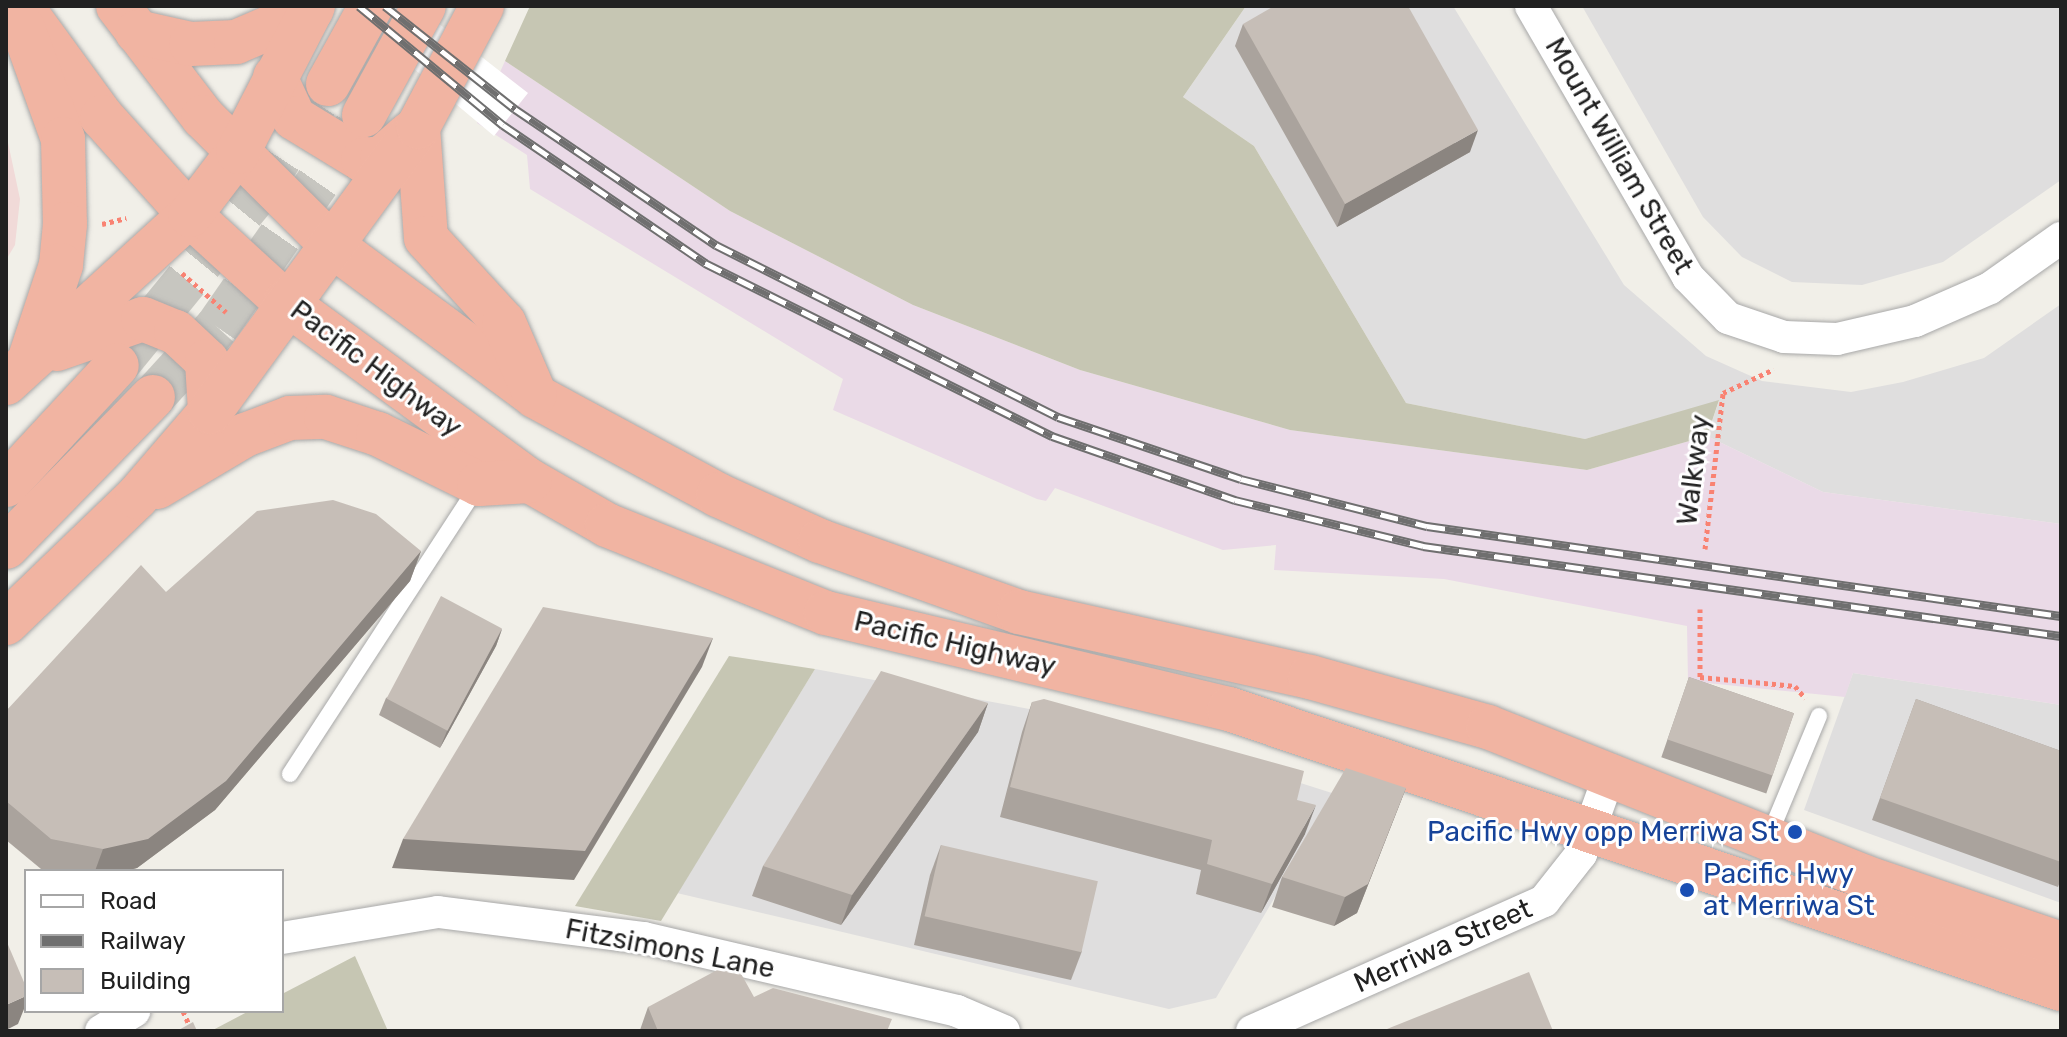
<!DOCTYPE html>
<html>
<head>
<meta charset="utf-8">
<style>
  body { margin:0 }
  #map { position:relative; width:2067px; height:1037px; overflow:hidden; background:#f1efe8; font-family:Rubik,sans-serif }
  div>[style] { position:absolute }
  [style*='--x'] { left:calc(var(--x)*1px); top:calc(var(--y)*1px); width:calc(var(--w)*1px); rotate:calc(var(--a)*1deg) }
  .residential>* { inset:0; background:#dfdede }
  .commercial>* { inset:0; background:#f1dad8 }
  .industrial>* { inset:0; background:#eadae7 }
  .construction>* { inset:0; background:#c6c6b3 }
  .pier>* { inset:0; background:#fff }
  .trunk-tunnel>* { height:44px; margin-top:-22px; transform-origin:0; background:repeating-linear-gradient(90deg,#c7c6c0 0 44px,transparent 0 66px) }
  .path>* { height:5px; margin-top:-2.5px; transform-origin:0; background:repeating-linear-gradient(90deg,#f98272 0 4px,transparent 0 8px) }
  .roads { filter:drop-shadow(0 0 2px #a8a8a8) drop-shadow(0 0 2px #a8a8a8) }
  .service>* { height:16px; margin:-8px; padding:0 8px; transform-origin:8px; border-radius:8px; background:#fff }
  .minor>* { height:32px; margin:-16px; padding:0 16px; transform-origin:16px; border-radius:16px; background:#fff }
  .trunk>* { height:44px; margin:-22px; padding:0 22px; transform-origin:22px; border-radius:22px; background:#f1b4a2 }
  .rail>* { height:9px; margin-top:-4.5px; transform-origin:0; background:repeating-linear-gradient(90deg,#fff 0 18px,#6f6f6f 0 36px); box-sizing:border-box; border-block:2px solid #6f6f6f }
  .wall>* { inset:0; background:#aaa39d; transform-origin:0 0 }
  .shaded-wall>* { inset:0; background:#8b8580 }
  .building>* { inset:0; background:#c6beb7; transform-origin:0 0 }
  .dots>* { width:22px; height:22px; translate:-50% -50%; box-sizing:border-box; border:4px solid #fff; border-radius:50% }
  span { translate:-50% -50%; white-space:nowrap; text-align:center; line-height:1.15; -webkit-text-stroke:6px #fff; paint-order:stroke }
  .street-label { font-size:28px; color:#212121 }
  .transit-label { font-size:28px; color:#164399 }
  .right { translate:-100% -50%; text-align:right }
  .left { translate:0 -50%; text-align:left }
  .frame { position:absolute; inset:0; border:8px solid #212121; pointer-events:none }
  .legend { position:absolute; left:24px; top:869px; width:260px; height:144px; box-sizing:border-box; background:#fff; border:2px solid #a6a6a6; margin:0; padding:10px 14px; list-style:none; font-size:24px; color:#212121 }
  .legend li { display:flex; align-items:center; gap:16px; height:40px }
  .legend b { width:40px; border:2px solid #a6a6a6 }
</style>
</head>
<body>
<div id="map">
  <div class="residential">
    <div style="clip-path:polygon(1246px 6px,1453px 6px,1624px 285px,1706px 356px,1762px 381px,1851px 392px,1903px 382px,1984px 358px,2061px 304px,2061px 524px,1823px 492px,1707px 436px,1719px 401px,1585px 439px,1406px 403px,1254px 146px,1183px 97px)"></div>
    <div style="clip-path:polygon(1582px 6px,2061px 6px,2061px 180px,1943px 262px,1862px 285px,1792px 282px,1742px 257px,1703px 217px)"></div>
    <div style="clip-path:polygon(815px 669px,1121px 726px,1335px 794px,1216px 998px,1169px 1009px,677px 893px)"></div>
    <div style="clip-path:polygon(1853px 673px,2061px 705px,2061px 903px,1804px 810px)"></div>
  </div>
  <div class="commercial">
    <div style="clip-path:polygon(6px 133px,20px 199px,15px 245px,6px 260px)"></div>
  </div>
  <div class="industrial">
    <div style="clip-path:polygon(505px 61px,730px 211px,913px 305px,1080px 370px,1290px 430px,1587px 470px,1707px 436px,1823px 492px,2061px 524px,2061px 705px,1853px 673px,1845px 697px,1688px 681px,1687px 626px,1444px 579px,1274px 570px,1276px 545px,1223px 550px,1055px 488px,1046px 501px,1037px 499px,833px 410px,843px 379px,530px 189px,527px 155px,477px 123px)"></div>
  </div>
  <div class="construction">
    <div style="clip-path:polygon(530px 6px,1246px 6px,1183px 97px,1254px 146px,1406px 403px,1585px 439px,1719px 400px,1707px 436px,1587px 470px,1290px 430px,1080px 370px,913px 305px,730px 211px,505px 61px)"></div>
    <div style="clip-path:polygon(729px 656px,815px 669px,661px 921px,575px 906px)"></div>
    <div style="clip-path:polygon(355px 956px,388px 1031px,211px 1031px,249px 1011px,282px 1011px,282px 994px)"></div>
  </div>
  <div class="pier">
    <div style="clip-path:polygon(339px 6px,416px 6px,528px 93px,494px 136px)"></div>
  </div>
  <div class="trunk-tunnel">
    <div style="--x:117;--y:365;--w:220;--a:-50.7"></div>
    <div style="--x:256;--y:195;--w:132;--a:-57"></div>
    <div style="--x:153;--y:397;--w:95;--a:-47.6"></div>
    <div style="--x:217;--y:327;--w:256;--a:-55.2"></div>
  </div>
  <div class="path">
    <div style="--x:102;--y:224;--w:25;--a:-14"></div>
    <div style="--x:182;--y:273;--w:59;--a:41.6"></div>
    <div style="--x:1705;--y:549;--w:157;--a:-83.4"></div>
    <div style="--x:1723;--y:393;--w:56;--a:-25.2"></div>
    <div style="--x:1700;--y:609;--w:68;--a:90"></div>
    <div style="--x:1700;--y:677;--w:95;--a:5.4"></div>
    <div style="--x:1795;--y:686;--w:16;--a:50"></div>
    <div style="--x:183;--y:1011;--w:22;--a:66"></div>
  </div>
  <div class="roads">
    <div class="service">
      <div style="--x:290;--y:774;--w:346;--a:-56.9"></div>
      <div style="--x:1769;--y:836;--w:130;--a:-67.4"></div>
    </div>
    <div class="minor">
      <div style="--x:1531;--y:6;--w:313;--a:59.9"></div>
      <div style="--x:1688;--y:277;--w:57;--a:45.7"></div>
      <div style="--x:1728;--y:318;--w:59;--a:18.7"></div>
      <div style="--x:1784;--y:337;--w:53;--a:2.2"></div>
      <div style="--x:1837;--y:339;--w:80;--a:-13"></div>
      <div style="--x:1915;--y:321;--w:82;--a:-23.7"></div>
      <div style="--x:1990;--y:288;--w:87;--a:-35.2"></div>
      <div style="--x:282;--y:938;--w:158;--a:-9.5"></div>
      <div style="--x:438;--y:912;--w:208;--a:7.2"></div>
      <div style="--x:644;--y:938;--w:321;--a:13.1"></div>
      <div style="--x:957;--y:1011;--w:51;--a:23.1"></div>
      <div style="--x:101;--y:1031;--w:39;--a:-31"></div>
      <div style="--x:1252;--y:1031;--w:320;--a:-24"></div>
      <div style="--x:1544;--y:901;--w:60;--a:-51.8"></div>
      <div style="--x:1581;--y:854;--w:86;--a:-70.3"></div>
    </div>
    <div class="trunk">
      <div style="--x:21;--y:6;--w:137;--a:53.9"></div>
      <div style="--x:102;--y:117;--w:132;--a:48.1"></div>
      <div style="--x:190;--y:215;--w:129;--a:42.5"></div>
      <div style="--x:285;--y:302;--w:303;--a:36.2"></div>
      <div style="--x:530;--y:481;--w:89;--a:29.7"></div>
      <div style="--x:607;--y:525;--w:236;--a:21.9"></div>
      <div style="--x:826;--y:613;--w:414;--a:13.4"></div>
      <div style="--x:1229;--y:709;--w:878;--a:18.6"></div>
      <div style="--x:118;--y:6;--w:140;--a:52.6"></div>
      <div style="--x:203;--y:117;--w:185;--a:44.8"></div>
      <div style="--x:334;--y:247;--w:250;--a:36.5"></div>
      <div style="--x:535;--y:396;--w:208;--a:28.4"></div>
      <div style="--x:718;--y:495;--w:112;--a:24.3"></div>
      <div style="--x:820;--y:541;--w:211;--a:19.6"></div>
      <div style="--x:1019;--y:612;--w:298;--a:12.6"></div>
      <div style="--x:1310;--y:677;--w:185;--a:15.7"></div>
      <div style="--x:1488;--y:727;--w:405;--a:21.7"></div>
      <div style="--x:1864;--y:877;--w:208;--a:18.8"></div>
      <div style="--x:23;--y:28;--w:118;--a:70.2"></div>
      <div style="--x:63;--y:139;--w:85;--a:88.7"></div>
      <div style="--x:65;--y:224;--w:41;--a:95.6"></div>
      <div style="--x:61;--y:265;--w:95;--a:108.4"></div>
      <div style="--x:137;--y:32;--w:55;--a:12.5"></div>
      <div style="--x:191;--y:44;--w:45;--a:-2.5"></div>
      <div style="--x:236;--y:42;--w:82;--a:-23.1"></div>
      <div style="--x:275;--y:77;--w:45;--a:65.1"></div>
      <div style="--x:294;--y:118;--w:81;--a:31.3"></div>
      <div style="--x:363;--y:160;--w:19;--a:-6"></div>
      <div style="--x:382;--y:158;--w:37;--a:-41"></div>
      <div style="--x:328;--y:84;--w:89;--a:-61.1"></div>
      <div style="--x:364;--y:115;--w:124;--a:-61.2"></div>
      <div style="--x:418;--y:127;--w:111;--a:85.9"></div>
      <div style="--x:426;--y:238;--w:115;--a:47.5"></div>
      <div style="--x:504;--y:323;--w:78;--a:66.7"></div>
      <div style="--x:57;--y:349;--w:91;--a:-19.2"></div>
      <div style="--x:143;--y:319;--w:35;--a:22"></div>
      <div style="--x:176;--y:332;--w:42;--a:43.1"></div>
      <div style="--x:207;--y:361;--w:51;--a:86.6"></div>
      <div style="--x:6;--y:383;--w:249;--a:-42.4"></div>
      <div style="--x:190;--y:215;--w:79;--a:-52.7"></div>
      <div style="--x:238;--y:152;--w:164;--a:-62.8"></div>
      <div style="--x:6;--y:485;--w:163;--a:-47.2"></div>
      <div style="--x:157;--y:487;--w:102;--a:-30.6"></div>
      <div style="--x:245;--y:435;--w:48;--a:-20.7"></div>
      <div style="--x:290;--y:418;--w:36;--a:-2"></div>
      <div style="--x:326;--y:417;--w:55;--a:18.1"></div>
      <div style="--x:378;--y:434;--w:113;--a:26.3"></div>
      <div style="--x:479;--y:484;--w:51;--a:-3.4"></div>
      <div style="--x:6;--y:547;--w:210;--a:-45.6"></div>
      <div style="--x:6;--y:623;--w:182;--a:-43.9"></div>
      <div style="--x:137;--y:497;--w:112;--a:-49.3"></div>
      <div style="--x:210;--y:412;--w:353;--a:-53.9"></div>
      <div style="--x:418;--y:127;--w:137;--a:-62.1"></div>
    </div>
  </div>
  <div class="rail">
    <div style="--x:359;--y:6;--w:187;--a:39.6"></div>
    <div style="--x:503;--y:125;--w:245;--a:34.3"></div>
    <div style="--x:705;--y:263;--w:388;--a:26.5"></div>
    <div style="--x:1052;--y:436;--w:194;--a:19.3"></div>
    <div style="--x:1235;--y:500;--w:194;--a:13.7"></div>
    <div style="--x:1423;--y:546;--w:644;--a:8.03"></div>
    <div style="--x:385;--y:6;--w:166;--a:38.4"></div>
    <div style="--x:515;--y:109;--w:243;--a:34.1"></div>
    <div style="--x:716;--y:245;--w:383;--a:26.7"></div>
    <div style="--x:1058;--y:417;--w:193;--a:18.7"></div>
    <div style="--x:1241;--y:479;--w:192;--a:14.2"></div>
    <div style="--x:1427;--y:526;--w:640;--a:8.08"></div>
  </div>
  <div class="wall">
    <div style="clip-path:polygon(1243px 24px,1470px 152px,1337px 227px,1235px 46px)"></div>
    <div style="clip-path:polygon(421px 551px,410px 581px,215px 810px,137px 868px,125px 871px,52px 871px,41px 869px,6px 840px,6px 711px,166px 592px)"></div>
    <div style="clip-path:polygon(502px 629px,496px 646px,440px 748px,379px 715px,386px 698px)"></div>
    <div style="left:1689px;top:677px;width:111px;height:85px;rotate:19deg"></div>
    <div style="clip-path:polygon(1916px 699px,2061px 751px,2061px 879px,2058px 887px,1872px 820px)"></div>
    <div style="clip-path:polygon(1032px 702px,1297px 800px,1305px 834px,1261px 913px,1196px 894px,1201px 870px,1000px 817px,1022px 732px)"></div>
    <div style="clip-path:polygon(988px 703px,978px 732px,841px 925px,752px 896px,763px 866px)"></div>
    <div style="clip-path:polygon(1406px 788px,1357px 913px,1334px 926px,1272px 907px,1282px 877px)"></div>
    <div style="clip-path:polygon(941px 845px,1082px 951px,1071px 980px,914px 945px,930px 875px)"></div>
    <div style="clip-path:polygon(754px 997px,887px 1031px,640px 1031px,640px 1030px,648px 1007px)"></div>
  </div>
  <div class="shaded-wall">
    <div style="clip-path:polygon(1478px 130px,1470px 152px,1337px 227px,1345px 204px)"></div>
    <div style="clip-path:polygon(421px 551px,410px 581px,215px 810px,137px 868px,125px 871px,95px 871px,103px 849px)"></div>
    <div style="clip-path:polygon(502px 629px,496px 646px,440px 748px,447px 731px)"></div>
    <div style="clip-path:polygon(713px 638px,702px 667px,574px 880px,392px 868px,403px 839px)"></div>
    <div style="clip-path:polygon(988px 703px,978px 732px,841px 925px,852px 895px)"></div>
    <div style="clip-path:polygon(1406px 788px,1357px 913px,1334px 926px,1345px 897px)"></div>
    <div style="clip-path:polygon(1316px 805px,1305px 834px,1261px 913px,1272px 884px)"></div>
    <div style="clip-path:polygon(26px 996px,26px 1004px,18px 1024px,6px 1030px,6px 1005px)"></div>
  </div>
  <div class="building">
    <div style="clip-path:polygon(1274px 6px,1408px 6px,1478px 130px,1345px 204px,1243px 24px)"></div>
    <div style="clip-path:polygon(333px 500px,376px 514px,421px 551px,226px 781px,148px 839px,103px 849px,51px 839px,6px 801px,6px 711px,141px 565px,166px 592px,257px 511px)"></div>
    <div style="left:441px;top:596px;width:69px;height:116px;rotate:28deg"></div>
    <div style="clip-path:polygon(543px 607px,713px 638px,585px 851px,403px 839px)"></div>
    <div style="clip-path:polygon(881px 671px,988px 703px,852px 895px,763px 866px)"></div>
    <div style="left:1689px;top:677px;width:111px;height:66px;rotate:19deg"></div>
    <div style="clip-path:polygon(1044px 699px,1304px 771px,1297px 800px,1316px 805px,1272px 884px,1207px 864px,1212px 840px,1010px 787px,1032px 702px)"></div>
    <div style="clip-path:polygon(1916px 699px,2061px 751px,2061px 862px,1880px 798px)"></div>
    <div style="clip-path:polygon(1346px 768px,1406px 788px,1368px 884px,1345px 897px,1282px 877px)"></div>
    <div style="left:941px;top:845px;width:161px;height:73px;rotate:13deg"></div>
    <div style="clip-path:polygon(6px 940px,26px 987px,26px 996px,6px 1005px)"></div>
    <div style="clip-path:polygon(734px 961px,754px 997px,773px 988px,892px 1019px,887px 1031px,658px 1031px,648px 1007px)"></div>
    <div style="clip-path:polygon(1529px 972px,1553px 1031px,1382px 1031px)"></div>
    <div style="clip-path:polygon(193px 1022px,197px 1031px,177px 1031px)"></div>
  </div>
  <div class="dots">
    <div style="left:1795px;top:832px;background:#1a4fb4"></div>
    <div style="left:1687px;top:890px;background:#1a4fb4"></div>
  </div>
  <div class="street-label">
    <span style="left:1619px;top:156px;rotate:60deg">Mount William Street</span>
    <span style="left:376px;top:369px;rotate:37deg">Pacific Highway</span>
    <span style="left:1694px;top:470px;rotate:-83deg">Walkway</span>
    <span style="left:955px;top:644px;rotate:13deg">Pacific Highway</span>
    <span style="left:1443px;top:946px;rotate:-24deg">Merriwa Street</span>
    <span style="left:670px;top:949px;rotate:11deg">Fitzsimons Lane</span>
  </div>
  <div class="transit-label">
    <span class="right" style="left:1779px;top:832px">Pacific Hwy opp Merriwa St</span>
    <span class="left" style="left:1703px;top:890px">Pacific Hwy<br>at Merriwa St</span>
  </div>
  <div class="frame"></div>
  <ul class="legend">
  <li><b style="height:10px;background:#fff"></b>Road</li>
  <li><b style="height:10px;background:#6f6f6f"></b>Railway</li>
  <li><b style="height:22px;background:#c6beb7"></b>Building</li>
  </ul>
</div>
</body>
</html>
